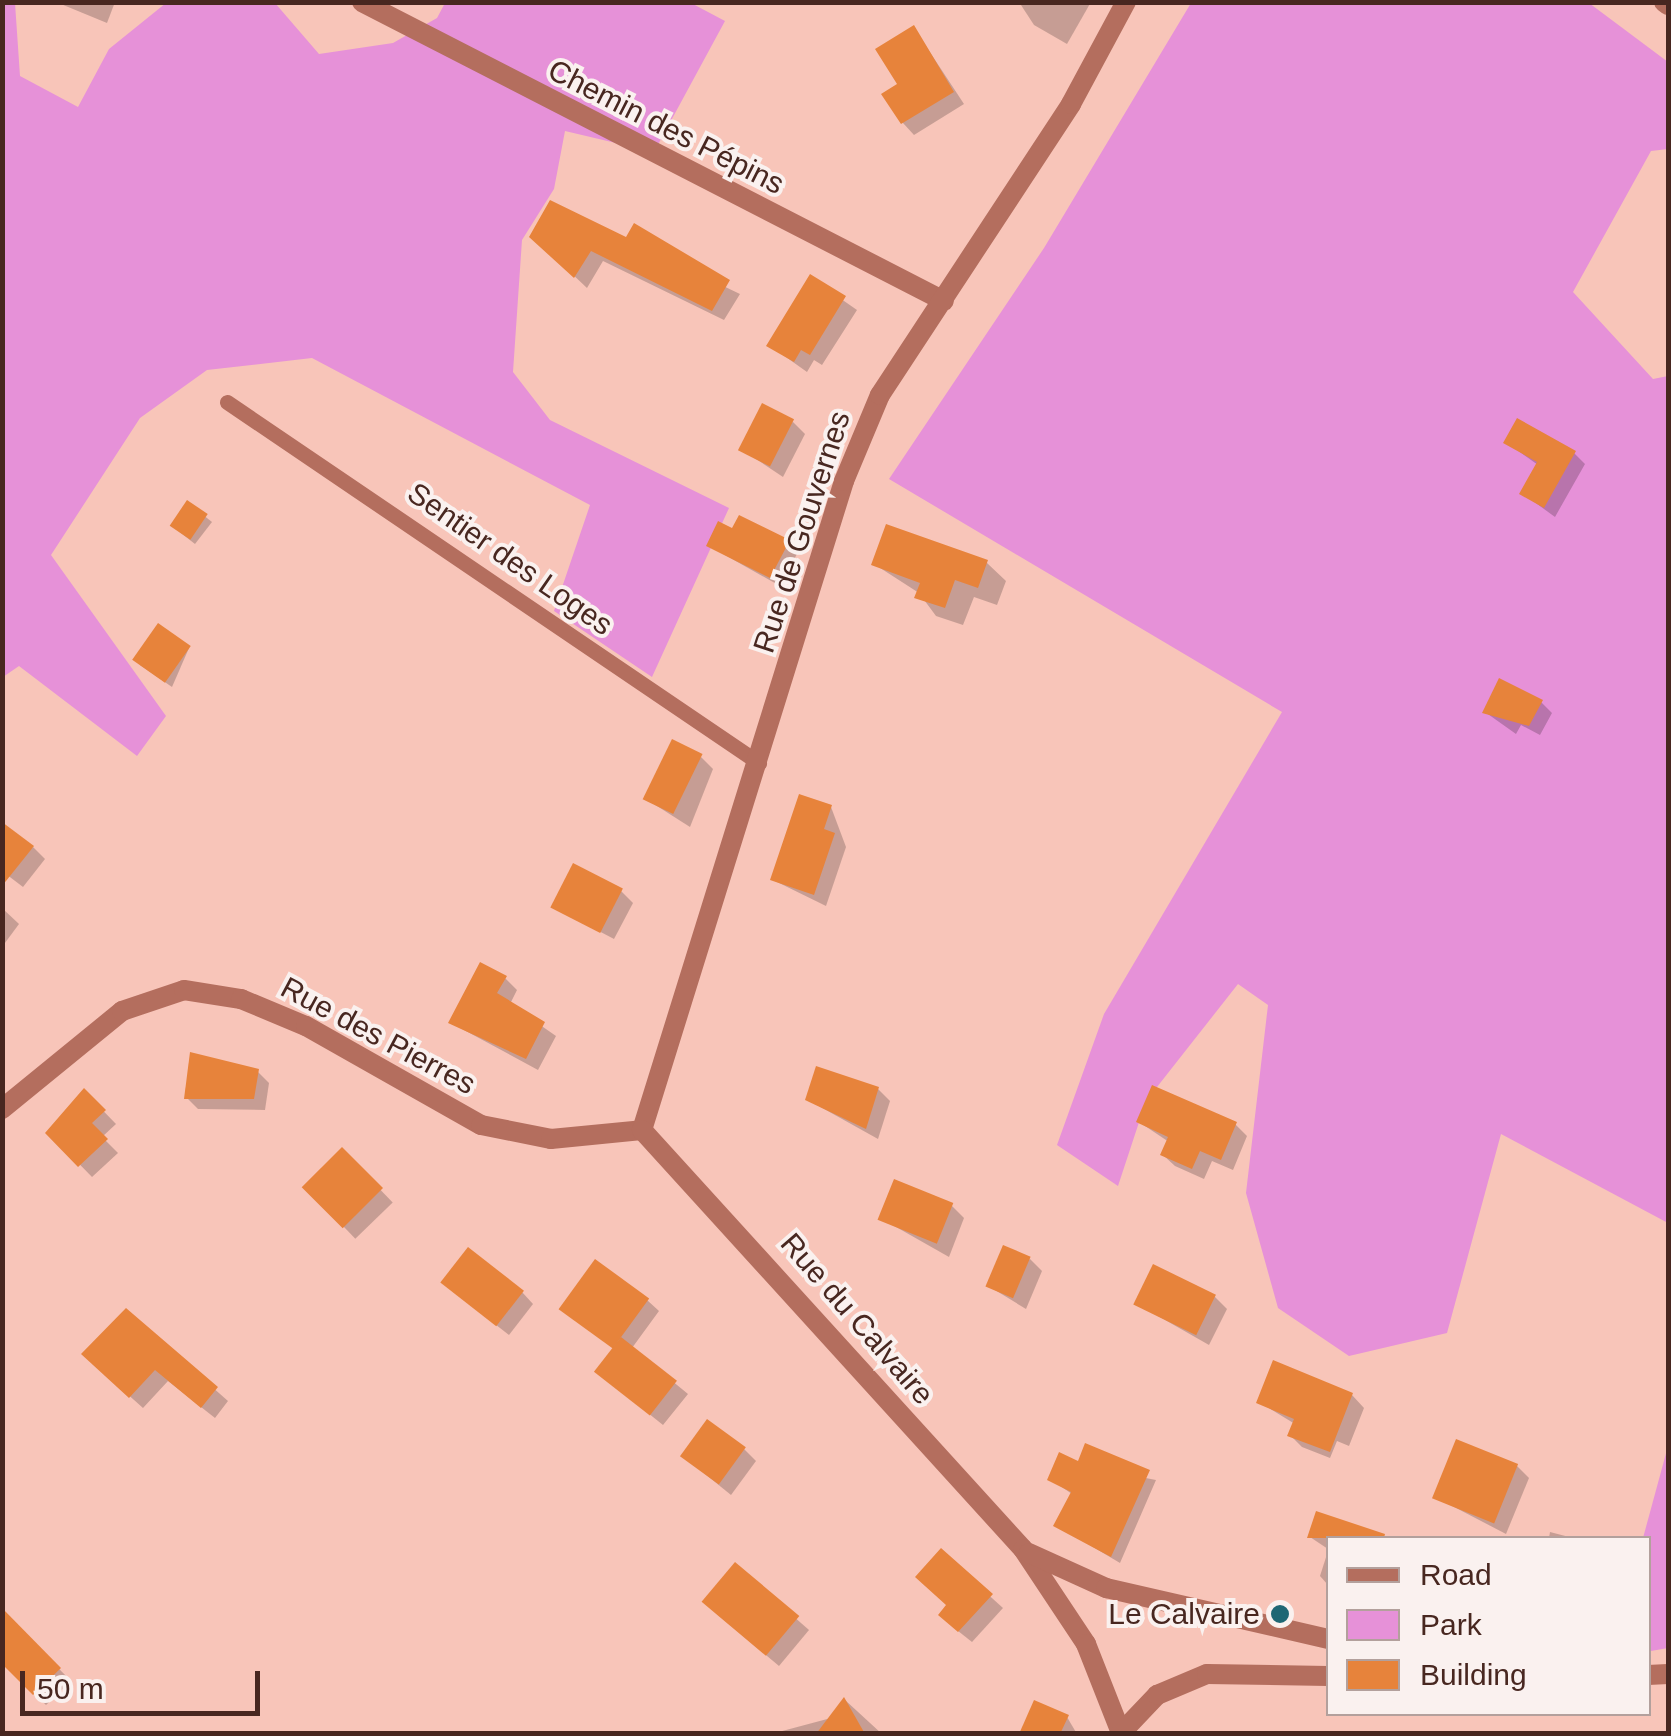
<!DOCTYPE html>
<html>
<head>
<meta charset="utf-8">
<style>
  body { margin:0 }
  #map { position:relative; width:1671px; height:1736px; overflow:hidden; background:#f8c5b9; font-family:Helvetica,sans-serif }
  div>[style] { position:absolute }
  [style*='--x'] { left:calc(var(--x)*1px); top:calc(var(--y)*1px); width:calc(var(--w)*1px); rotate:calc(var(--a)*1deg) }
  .green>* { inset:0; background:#e691d8 }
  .shadow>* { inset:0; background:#0003; transform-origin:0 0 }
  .building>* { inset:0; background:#e7833b; transform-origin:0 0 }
  .service>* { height:15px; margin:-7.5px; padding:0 7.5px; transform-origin:7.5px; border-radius:7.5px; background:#b46e5e }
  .minor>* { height:20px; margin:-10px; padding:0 10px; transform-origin:10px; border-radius:10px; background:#b46e5e }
  .tertiary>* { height:20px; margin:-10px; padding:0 10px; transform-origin:10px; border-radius:10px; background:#b46e5e }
  .dots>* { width:28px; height:28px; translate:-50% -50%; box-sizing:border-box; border:5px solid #faf1ef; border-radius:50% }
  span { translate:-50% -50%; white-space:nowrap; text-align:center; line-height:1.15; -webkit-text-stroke:8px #faf1ef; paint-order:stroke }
  .street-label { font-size:30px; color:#482720 }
  .poi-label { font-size:30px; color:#482720 }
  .right { translate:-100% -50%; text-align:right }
  .frame { position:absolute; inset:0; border:5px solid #482720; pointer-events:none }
  .legend { position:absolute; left:1326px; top:1536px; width:325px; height:180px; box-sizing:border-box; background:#faf1ef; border:2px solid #b3a09c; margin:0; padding:12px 18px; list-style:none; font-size:30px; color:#482720 }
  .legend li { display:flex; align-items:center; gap:20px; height:50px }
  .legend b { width:50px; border:2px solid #b3a09c }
  .scale { position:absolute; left:20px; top:1671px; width:240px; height:45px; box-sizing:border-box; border:5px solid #482720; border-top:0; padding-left:12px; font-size:30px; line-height:35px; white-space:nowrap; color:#482720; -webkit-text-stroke:8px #faf1ef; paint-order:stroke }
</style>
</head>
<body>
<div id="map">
  <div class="green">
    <div style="clip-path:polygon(3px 3px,15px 3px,20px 76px,78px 107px,109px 49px,166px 3px,275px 3px,319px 54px,393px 43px,437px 18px,445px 3px,691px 3px,725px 21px,654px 152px,565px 131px,554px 189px,522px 240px,513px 372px,550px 420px,729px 508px,652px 677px,554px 611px,590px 505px,312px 358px,207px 370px,140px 418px,51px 555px,166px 716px,137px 756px,19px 666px,3px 677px)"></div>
    <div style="clip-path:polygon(1191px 3px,1589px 3px,1668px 62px,1668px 149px,1651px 151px,1573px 292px,1653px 379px,1668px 376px,1668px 1223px,1501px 1134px,1447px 1333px,1349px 1356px,1278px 1308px,1246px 1193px,1268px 1005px,1238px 984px,1146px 1101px,1118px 1186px,1057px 1145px,1104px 1014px,1282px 712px,889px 479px,1044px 248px)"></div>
    <div style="clip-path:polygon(1668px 1446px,1668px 1648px,1651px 1651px,1643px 1538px)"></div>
  </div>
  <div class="shadow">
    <div style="clip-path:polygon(56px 2px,115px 2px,107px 23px)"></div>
    <div style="clip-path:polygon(1019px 2px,1091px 2px,1067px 44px,1034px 25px)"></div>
    <div style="clip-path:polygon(914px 28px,964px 104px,914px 135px,903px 123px,900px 85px)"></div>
    <div style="clip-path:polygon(532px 236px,627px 240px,740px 294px,724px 320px,603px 261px,587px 288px)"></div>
    <div style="clip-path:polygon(811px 278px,857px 310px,822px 365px,814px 360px,807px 372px,769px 345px)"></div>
    <div style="clip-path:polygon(793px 422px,805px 434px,783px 477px,741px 449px)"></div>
    <div style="clip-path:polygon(1506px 442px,1574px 453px,1585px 464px,1555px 517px,1522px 493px,1538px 465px)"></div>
    <div style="clip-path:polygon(188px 503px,212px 522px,195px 544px,177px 530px)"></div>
    <div style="clip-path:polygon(887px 527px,987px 563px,1006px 581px,997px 605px,974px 597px,963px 625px,936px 616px,919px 593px,874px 564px)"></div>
    <div style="clip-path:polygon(733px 532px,798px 552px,780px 586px,709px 546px)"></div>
    <div style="clip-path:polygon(189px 648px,172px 687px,140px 665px)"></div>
    <div style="clip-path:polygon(1541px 702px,1552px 713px,1540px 735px,1521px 725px,1516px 734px,1485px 712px)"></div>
    <div style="clip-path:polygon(701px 757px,713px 769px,690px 827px,646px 799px)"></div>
    <div style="clip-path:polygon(831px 807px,846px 847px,826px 906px,773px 880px)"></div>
    <div style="clip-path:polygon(33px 847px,45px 859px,23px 887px,2px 871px)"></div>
    <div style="clip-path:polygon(621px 891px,633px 903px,614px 939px,553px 907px)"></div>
    <div style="clip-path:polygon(2px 908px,19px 924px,2px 947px)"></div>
    <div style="clip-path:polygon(505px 978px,517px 990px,510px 1004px,556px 1036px,538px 1070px,451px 1023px)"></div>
    <div style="clip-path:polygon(192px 1055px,257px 1071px,269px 1083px,265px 1110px,198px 1109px,187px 1098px)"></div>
    <div style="clip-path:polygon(878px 1089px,890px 1101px,878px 1139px,808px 1100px)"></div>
    <div style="clip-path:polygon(84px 1091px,116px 1124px,102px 1137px,118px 1153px,92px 1177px,49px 1133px)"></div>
    <div style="clip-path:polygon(1139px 1122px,1235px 1124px,1247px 1136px,1233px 1170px,1212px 1161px,1204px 1179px,1175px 1166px,1163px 1155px,1169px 1142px)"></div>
    <div style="left:342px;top:1150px;width:73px;height:52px;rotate:46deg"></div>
    <div style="clip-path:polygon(952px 1206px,964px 1218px,949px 1257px,882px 1219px)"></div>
    <div style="clip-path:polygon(1030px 1259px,1042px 1271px,1026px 1309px,990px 1287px)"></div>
    <div style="clip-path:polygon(522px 1292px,533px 1304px,509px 1335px,455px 1293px)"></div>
    <div style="clip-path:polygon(1215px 1297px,1227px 1309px,1209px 1345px,1137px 1304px)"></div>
    <div style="clip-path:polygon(647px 1300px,659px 1311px,632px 1348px,688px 1394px,663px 1425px,598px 1373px,615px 1349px,562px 1309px)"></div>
    <div style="clip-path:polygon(126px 1311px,228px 1401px,215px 1418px,168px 1381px,143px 1408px,96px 1366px)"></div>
    <div style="clip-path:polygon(1352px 1395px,1364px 1408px,1349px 1446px,1337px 1441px,1330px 1458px,1302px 1447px,1290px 1435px,1295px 1424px,1259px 1402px)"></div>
    <div style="clip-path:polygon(744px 1449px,756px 1461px,731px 1495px,683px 1456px)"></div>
    <div style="clip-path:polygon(1079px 1465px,1156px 1480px,1120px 1563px,1056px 1525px,1072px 1494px,1050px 1479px)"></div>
    <div style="clip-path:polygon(1517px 1466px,1529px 1478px,1506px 1534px,1435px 1497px)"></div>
    <div style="clip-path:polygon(1363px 1530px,1372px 1538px,1328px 1538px,1328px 1549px,1310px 1537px)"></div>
    <div style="clip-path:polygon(1550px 1532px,1573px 1538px,1549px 1538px)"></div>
    <div style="clip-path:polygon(1328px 1551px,1328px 1585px,1320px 1576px)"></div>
    <div style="clip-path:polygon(941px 1552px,1003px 1608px,972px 1642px,953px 1627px)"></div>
    <div style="clip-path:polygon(735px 1565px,809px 1630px,779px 1666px,717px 1614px)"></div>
    <div style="clip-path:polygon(3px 1612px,71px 1681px,46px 1705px,2px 1660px)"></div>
    <div style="clip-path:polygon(845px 1700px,882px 1734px,771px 1734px,831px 1718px)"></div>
    <div style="clip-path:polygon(1067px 1717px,1077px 1734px,1022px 1734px)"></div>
  </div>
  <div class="building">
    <div style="clip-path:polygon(914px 25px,954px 92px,901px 124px,881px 94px,897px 84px,875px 49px)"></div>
    <div style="clip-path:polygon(550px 200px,626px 237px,634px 223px,730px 280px,712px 311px,591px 251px,574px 278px,529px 237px)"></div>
    <div style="clip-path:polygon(810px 274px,846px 296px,810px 355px,801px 350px,794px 362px,766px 346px)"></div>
    <div style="left:762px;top:403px;width:36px;height:53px;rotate:27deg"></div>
    <div style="clip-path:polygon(1517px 418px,1576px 451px,1544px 508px,1519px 494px,1537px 462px,1503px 443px)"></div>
    <div style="left:187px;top:500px;width:25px;height:31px;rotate:34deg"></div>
    <div style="clip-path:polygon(739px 515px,790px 540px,770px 578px,706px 546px,718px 521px,732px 528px)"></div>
    <div style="clip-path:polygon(886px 524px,988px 560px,978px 588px,955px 580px,945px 608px,914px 598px,920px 583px,871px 565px)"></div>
    <div style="left:158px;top:623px;width:40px;height:45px;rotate:35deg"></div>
    <div style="clip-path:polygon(1499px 678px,1543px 700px,1529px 726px,1482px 713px)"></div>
    <div style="left:672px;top:739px;width:34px;height:67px;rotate:26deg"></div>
    <div style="clip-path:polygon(799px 794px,832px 805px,824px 829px,835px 833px,814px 895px,770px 880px)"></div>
    <div style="clip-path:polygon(2px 822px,34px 846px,2px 886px)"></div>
    <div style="left:573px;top:863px;width:56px;height:50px;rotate:27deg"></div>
    <div style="clip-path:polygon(480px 962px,507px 976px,497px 993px,545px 1022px,526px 1059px,448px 1023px)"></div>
    <div style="clip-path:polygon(190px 1052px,259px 1069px,254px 1099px,184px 1099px)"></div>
    <div style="clip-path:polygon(816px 1066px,879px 1087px,866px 1129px,805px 1100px)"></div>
    <div style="clip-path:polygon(1152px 1085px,1237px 1122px,1221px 1160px,1200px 1151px,1192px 1169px,1160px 1155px,1168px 1137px,1136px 1122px)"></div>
    <div style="clip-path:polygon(84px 1088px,106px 1110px,92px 1123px,108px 1139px,78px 1167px,45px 1133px)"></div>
    <div style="left:342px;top:1147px;width:58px;height:57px;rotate:45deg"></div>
    <div style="left:894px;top:1179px;width:64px;height:44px;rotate:22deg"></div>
    <div style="left:1003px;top:1245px;width:30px;height:45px;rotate:23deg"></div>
    <div style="left:468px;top:1247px;width:71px;height:45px;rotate:38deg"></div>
    <div style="left:595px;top:1259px;width:67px;height:62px;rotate:36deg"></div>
    <div style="left:1153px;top:1264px;width:70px;height:45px;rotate:26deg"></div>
    <div style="clip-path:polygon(126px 1308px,218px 1387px,201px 1408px,155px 1370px,129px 1398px,81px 1354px)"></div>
    <div style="left:621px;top:1337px;width:71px;height:44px;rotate:38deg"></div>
    <div style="clip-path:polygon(1273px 1360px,1353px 1393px,1330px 1452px,1287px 1436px,1294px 1419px,1256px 1403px)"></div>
    <div style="left:707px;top:1419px;width:48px;height:46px;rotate:36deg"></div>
    <div style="left:1456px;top:1439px;width:67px;height:64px;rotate:22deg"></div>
    <div style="clip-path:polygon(1085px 1443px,1150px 1470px,1111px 1557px,1053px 1526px,1071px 1492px,1047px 1480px,1059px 1452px,1078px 1461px)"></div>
    <div style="clip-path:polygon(1316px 1511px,1385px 1534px,1384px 1538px,1307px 1538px)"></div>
    <div style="clip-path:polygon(941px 1548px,993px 1594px,958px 1632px,938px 1615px,946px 1605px,915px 1577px)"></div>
    <div style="left:735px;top:1562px;width:84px;height:52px;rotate:40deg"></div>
    <div style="clip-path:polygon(2px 1608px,61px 1668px,33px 1695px,2px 1664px)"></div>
    <div style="clip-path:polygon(844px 1697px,865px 1734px,816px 1734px)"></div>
    <div style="clip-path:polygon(1034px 1700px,1069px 1715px,1060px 1734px,1019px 1734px)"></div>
  </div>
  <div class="service">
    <div style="--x:227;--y:402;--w:643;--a:34.16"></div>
  </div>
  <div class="minor">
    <div style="--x:362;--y:2;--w:654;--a:27.19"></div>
    <div style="--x:1664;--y:2;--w:5;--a:37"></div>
  </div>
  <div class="tertiary">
    <div style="--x:2;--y:1109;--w:155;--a:-39.2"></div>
    <div style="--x:122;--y:1011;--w:65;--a:-18.7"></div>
    <div style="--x:184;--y:990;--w:58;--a:9"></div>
    <div style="--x:241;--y:999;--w:70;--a:22.6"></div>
    <div style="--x:306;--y:1026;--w:201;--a:29.5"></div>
    <div style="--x:481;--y:1125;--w:71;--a:11.3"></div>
    <div style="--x:551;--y:1139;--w:91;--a:-5.6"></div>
    <div style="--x:642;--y:1130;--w:680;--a:-72.71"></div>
    <div style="--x:844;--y:481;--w:93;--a:-67.3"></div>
    <div style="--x:880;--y:395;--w:348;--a:-56.7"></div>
    <div style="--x:1071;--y:104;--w:116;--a:-61.7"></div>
    <div style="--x:642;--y:1130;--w:566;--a:47.72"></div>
    <div style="--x:1023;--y:1549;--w:114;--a:56.4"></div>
    <div style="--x:1086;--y:1644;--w:96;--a:68.5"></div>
    <div style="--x:1029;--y:1553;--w:85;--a:24.4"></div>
    <div style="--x:1106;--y:1588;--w:228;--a:12.9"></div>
    <div style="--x:1648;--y:1675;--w:20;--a:-3"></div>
    <div style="--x:1120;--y:1734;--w:54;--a:-46.5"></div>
    <div style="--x:1157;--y:1695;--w:54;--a:-22.8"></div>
    <div style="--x:1207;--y:1674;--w:121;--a:0.9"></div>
  </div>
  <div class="dots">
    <div style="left:1280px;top:1614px;background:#1f6774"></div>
  </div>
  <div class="street-label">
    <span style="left:666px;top:127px;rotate:27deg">Chemin des Pépins</span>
    <span style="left:802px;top:532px;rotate:-72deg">Rue de Gouvernes</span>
    <span style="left:510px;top:559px;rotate:35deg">Sentier des Loges</span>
    <span style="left:378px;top:1036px;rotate:28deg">Rue des Pierres</span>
    <span style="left:857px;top:1319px;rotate:49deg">Rue du Calvaire</span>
  </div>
  <div class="poi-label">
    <span class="right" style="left:1260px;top:1614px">Le Calvaire</span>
  </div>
  <div class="frame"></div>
  <ul class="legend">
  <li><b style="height:12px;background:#b46e5e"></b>Road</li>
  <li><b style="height:28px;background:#e691d8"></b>Park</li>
  <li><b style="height:28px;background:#e7833b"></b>Building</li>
  </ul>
  <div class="scale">50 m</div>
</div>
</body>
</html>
